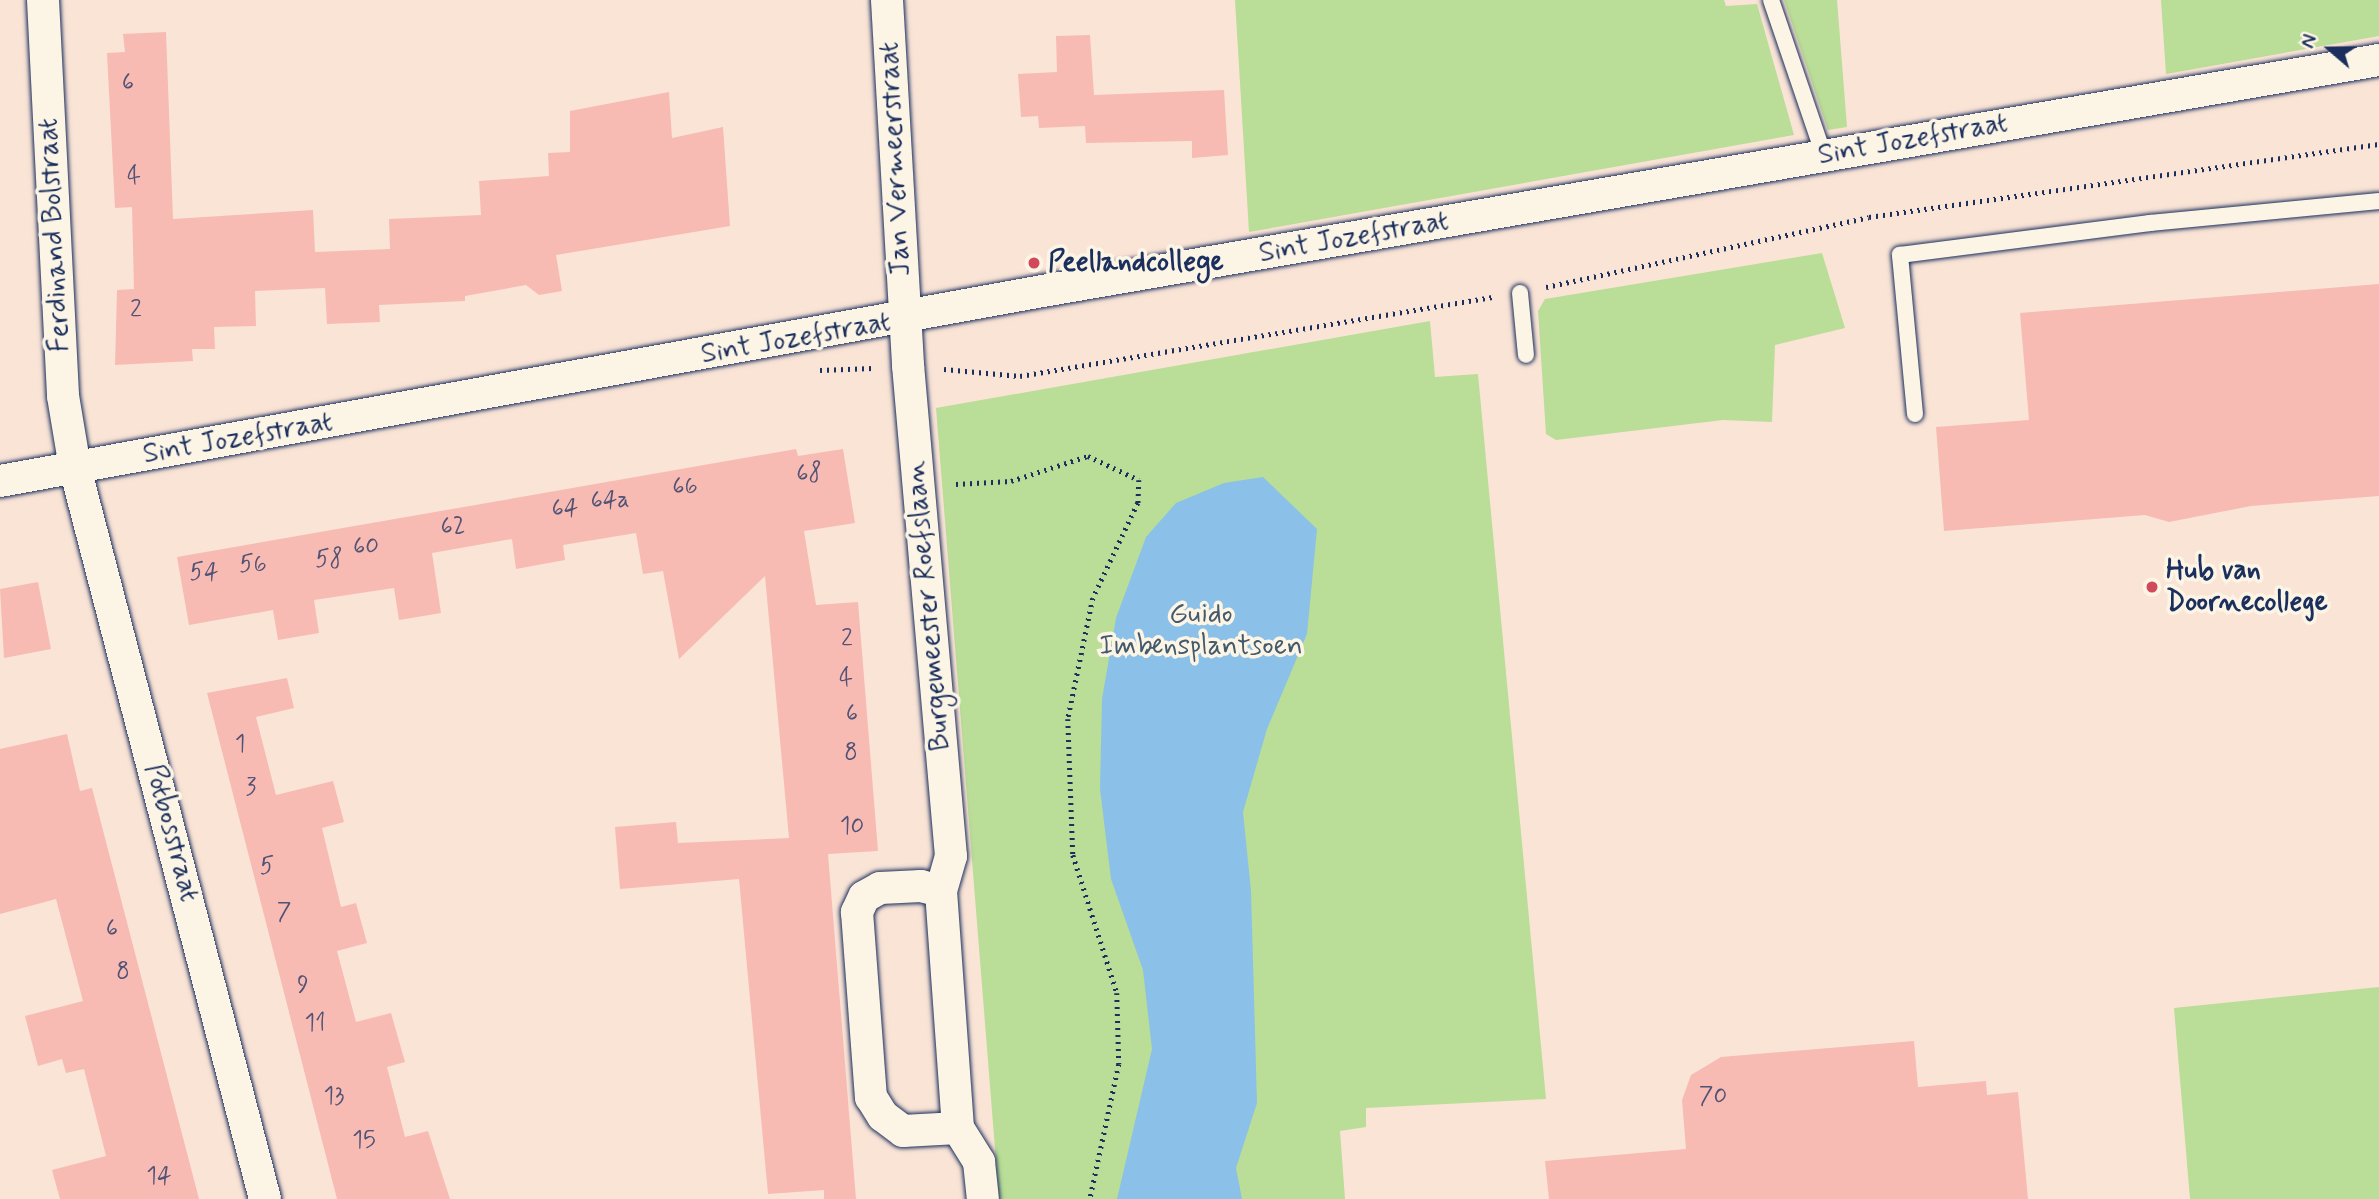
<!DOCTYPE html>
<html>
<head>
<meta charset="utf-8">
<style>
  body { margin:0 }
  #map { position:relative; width:2379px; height:1199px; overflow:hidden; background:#fae4d6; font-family:Mynerve,sans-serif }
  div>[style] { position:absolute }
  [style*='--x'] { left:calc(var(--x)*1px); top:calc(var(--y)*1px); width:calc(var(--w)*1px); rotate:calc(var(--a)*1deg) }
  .green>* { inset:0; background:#badd97 }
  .water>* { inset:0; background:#8bc0e8 }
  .building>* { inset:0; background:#f7bbb4 }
  .path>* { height:4.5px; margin-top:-2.25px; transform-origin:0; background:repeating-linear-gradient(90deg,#1b2f5e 0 2px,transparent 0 7px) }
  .roads { filter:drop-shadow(0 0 2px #1b2f5e) drop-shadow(0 0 2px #1b2f5e) }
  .lane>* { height:16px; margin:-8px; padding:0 8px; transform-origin:8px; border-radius:8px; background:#fcf5e5 }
  .street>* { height:32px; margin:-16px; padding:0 16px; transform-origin:16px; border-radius:16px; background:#fcf5e5 }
  .dots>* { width:19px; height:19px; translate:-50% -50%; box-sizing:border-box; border:4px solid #fcf5e5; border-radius:50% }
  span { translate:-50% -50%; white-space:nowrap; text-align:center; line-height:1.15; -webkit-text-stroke:7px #fcf5e5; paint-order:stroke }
  .number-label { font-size:24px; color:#525274 }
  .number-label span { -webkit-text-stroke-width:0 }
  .street-label { font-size:28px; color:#1b2f5e }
  .poi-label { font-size:28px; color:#1b2f5e; font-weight:700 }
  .left { translate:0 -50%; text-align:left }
  .park-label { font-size:28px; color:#435a6c }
  .north { position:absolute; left:2295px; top:14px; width:70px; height:70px; -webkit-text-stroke:5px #fcf5e5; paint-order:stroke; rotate:290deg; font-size:19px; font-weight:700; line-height:28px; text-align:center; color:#1b2f5e }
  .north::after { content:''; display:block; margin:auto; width:24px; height:32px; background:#1b2f5e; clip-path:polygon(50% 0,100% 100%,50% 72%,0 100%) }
</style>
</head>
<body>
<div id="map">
  <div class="green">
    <div style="clip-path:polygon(1235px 0,1724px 0,1726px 6px,1757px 4px,1794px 135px,1249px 232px)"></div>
    <div style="clip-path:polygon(1784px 0,1837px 0,1847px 127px,1828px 130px)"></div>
    <div style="clip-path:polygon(2161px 0,2379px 0,2379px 36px,2166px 74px)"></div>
    <div style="clip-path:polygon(1822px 253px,1845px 328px,1775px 345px,1772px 422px,1723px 420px,1556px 440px,1546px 434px,1538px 311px,1545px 299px)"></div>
    <div style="clip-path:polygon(1430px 321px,1435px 377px,1478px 374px,1546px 1099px,1366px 1108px,1366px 1127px,1340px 1131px,1345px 1199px,999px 1199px,936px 408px)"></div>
    <div style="clip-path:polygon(2379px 987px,2379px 1199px,2190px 1199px,2174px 1008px)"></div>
  </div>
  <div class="water">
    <div style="clip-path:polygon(1263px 477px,1317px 529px,1307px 634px,1267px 729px,1243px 812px,1251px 891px,1257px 1103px,1236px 1168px,1242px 1199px,1117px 1199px,1152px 1049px,1143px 970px,1111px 879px,1100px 789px,1102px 699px,1116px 618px,1146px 537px,1176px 503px,1224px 483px)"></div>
  </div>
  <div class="building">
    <div style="clip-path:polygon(166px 32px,173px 219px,313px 210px,315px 252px,390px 249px,389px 219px,481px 215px,479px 181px,549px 176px,548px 153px,570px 152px,570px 111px,669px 92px,672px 138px,723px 127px,730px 226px,556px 255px,562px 291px,539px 295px,526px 285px,465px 296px,465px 301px,379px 305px,380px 322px,327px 324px,325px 288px,255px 291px,256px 326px,214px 327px,215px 349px,192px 349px,193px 361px,115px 365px,117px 290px,134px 289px,132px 207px,115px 208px,107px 53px,125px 52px,123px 34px)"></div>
    <div style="clip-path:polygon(1090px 35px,1094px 95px,1224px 90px,1228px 155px,1192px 158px,1192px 141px,1086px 143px,1085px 126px,1039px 128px,1038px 116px,1021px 117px,1018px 74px,1057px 72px,1056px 36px)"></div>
    <div style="clip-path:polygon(2379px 284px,2379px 496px,2251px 506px,2169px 522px,2145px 515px,1944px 531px,1936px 427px,2029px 420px,2020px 313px)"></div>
    <div style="clip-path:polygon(796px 449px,798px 456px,843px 449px,855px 523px,804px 531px,816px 605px,858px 602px,878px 851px,828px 854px,856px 1199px,824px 1199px,824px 1190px,768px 1194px,739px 879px,620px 889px,615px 827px,676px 822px,678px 843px,789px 838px,765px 576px,679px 659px,663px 571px,643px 574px,636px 533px,563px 545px,565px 560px,516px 569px,512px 539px,432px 553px,441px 613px,399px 620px,394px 588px,314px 600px,319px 633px,278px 640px,273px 610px,189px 625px,177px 557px)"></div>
    <div style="clip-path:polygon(38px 582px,51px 649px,4px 658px,0 589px)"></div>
    <div style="clip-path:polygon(287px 678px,294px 708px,256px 717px,276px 795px,333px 781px,344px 822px,322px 828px,341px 907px,356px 903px,367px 943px,337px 951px,356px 1022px,391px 1013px,405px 1062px,387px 1067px,405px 1137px,428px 1131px,450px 1199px,337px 1199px,207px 693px)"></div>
    <div style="clip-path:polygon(67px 734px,80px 791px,92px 788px,199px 1199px,60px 1199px,52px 1170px,106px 1156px,84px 1069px,66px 1073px,62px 1059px,38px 1066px,25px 1016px,83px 1001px,56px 899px,0 914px,0 749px)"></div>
    <div style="clip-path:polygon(1914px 1041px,1918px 1087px,1986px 1081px,1987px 1095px,2018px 1092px,2028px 1199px,1549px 1199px,1545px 1161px,1686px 1149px,1682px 1100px,1691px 1075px,1721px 1057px)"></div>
  </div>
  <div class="path">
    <div style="--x:1546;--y:287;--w:330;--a:-12.2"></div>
    <div style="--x:1869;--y:217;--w:515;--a:-8.15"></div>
    <div style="--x:944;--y:369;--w:76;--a:5.3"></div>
    <div style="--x:1020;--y:376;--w:479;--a:-9.5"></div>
    <div style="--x:820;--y:370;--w:53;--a:-2.2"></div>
    <div style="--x:956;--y:484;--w:55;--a:-3.1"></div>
    <div style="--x:1011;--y:481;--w:81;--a:-18"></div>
    <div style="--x:1088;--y:456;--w:56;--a:25.2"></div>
    <div style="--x:1139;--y:480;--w:23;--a:92"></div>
    <div style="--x:1138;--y:503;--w:105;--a:115.3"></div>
    <div style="--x:1093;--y:598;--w:124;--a:101.7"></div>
    <div style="--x:1068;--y:719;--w:136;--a:87.9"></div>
    <div style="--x:1073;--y:855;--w:145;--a:72.3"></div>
    <div style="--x:1117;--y:993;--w:71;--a:88.4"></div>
    <div style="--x:1119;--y:1064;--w:138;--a:102.1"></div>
  </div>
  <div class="roads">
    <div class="lane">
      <div style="--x:1771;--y:0;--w:165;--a:71.2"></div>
      <div style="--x:1520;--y:293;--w:62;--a:84.5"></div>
      <div style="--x:1915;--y:414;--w:160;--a:-95.4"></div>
      <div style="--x:1900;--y:255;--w:252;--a:-7.3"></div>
      <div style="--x:2150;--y:223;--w:230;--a:-5.5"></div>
    </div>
    <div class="street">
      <div style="--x:43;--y:0;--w:397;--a:87.1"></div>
      <div style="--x:63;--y:396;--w:73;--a:80.5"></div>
      <div style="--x:75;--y:468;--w:755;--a:75.43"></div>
      <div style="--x:887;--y:0;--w:366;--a:86.7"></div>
      <div style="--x:908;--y:365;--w:493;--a:85"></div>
      <div style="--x:951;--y:856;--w:36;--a:106"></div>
      <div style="--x:941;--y:891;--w:238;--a:85.9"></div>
      <div style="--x:958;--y:1128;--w:40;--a:58"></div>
      <div style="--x:979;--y:1162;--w:37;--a:84"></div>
      <div style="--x:0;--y:481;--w:1054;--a:-10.33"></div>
      <div style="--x:1037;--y:292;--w:1362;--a:-9.81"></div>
      <div style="--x:941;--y:891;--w:21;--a:-166"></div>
      <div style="--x:921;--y:886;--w:41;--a:177.2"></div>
      <div style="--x:880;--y:888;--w:18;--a:151"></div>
      <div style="--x:864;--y:897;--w:17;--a:115"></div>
      <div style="--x:857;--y:912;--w:186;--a:85.7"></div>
      <div style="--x:871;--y:1097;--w:22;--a:58"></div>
      <div style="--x:883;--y:1116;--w:25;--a:37"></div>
      <div style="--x:903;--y:1131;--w:55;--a:-3.1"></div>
    </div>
  </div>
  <div class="dots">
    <div style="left:1034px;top:263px;background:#d1495b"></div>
    <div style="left:2152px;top:587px;background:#d1495b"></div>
  </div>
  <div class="number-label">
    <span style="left:128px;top:83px">6</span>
    <span style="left:134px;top:177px">4</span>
    <span style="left:136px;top:310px">2</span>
    <span style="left:809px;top:474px">68</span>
    <span style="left:685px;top:487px">66</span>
    <span style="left:610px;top:501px">64a</span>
    <span style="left:565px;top:509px">64</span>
    <span style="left:453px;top:527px">62</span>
    <span style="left:366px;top:547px">60</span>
    <span style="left:329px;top:560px">58</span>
    <span style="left:253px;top:565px">56</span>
    <span style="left:204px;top:573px">54</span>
    <span style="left:847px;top:639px">2</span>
    <span style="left:846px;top:679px">4</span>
    <span style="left:852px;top:714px">6</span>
    <span style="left:240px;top:745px">1</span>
    <span style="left:851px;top:753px">8</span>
    <span style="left:251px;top:788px">3</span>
    <span style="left:852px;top:827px">10</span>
    <span style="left:267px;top:867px">5</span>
    <span style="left:284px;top:913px">7</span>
    <span style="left:112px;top:929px">6</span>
    <span style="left:123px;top:972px">8</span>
    <span style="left:303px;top:986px">9</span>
    <span style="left:315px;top:1024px">11</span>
    <span style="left:334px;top:1097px">13</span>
    <span style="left:1713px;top:1097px">70</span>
    <span style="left:364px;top:1141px">15</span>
    <span style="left:159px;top:1177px">14</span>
  </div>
  <div class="street-label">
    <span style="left:1913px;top:140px;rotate:-10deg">Sint Jozefstraat</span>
    <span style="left:896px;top:159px;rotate:-93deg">Jan Vermeerstraat</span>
    <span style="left:55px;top:235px;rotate:-93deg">Ferdinand Bolstraat</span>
    <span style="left:1354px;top:238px;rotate:-10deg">Sint Jozefstraat</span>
    <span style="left:796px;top:339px;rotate:-10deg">Sint Jozefstraat</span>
    <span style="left:238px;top:439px;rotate:-10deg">Sint Jozefstraat</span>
    <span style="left:929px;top:606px;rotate:-95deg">Burgemeester Roefslaan</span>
    <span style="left:171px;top:833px;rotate:75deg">Potbosstraat</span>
  </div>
  <div class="poi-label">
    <span class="left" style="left:1048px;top:263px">Peellandcollege</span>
    <span class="left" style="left:2166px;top:587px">Hub van<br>Doornecollege</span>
  </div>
  <div class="park-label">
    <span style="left:1201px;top:631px">Guido<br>Imbensplantsoen</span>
  </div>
  <div class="north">N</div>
</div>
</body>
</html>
